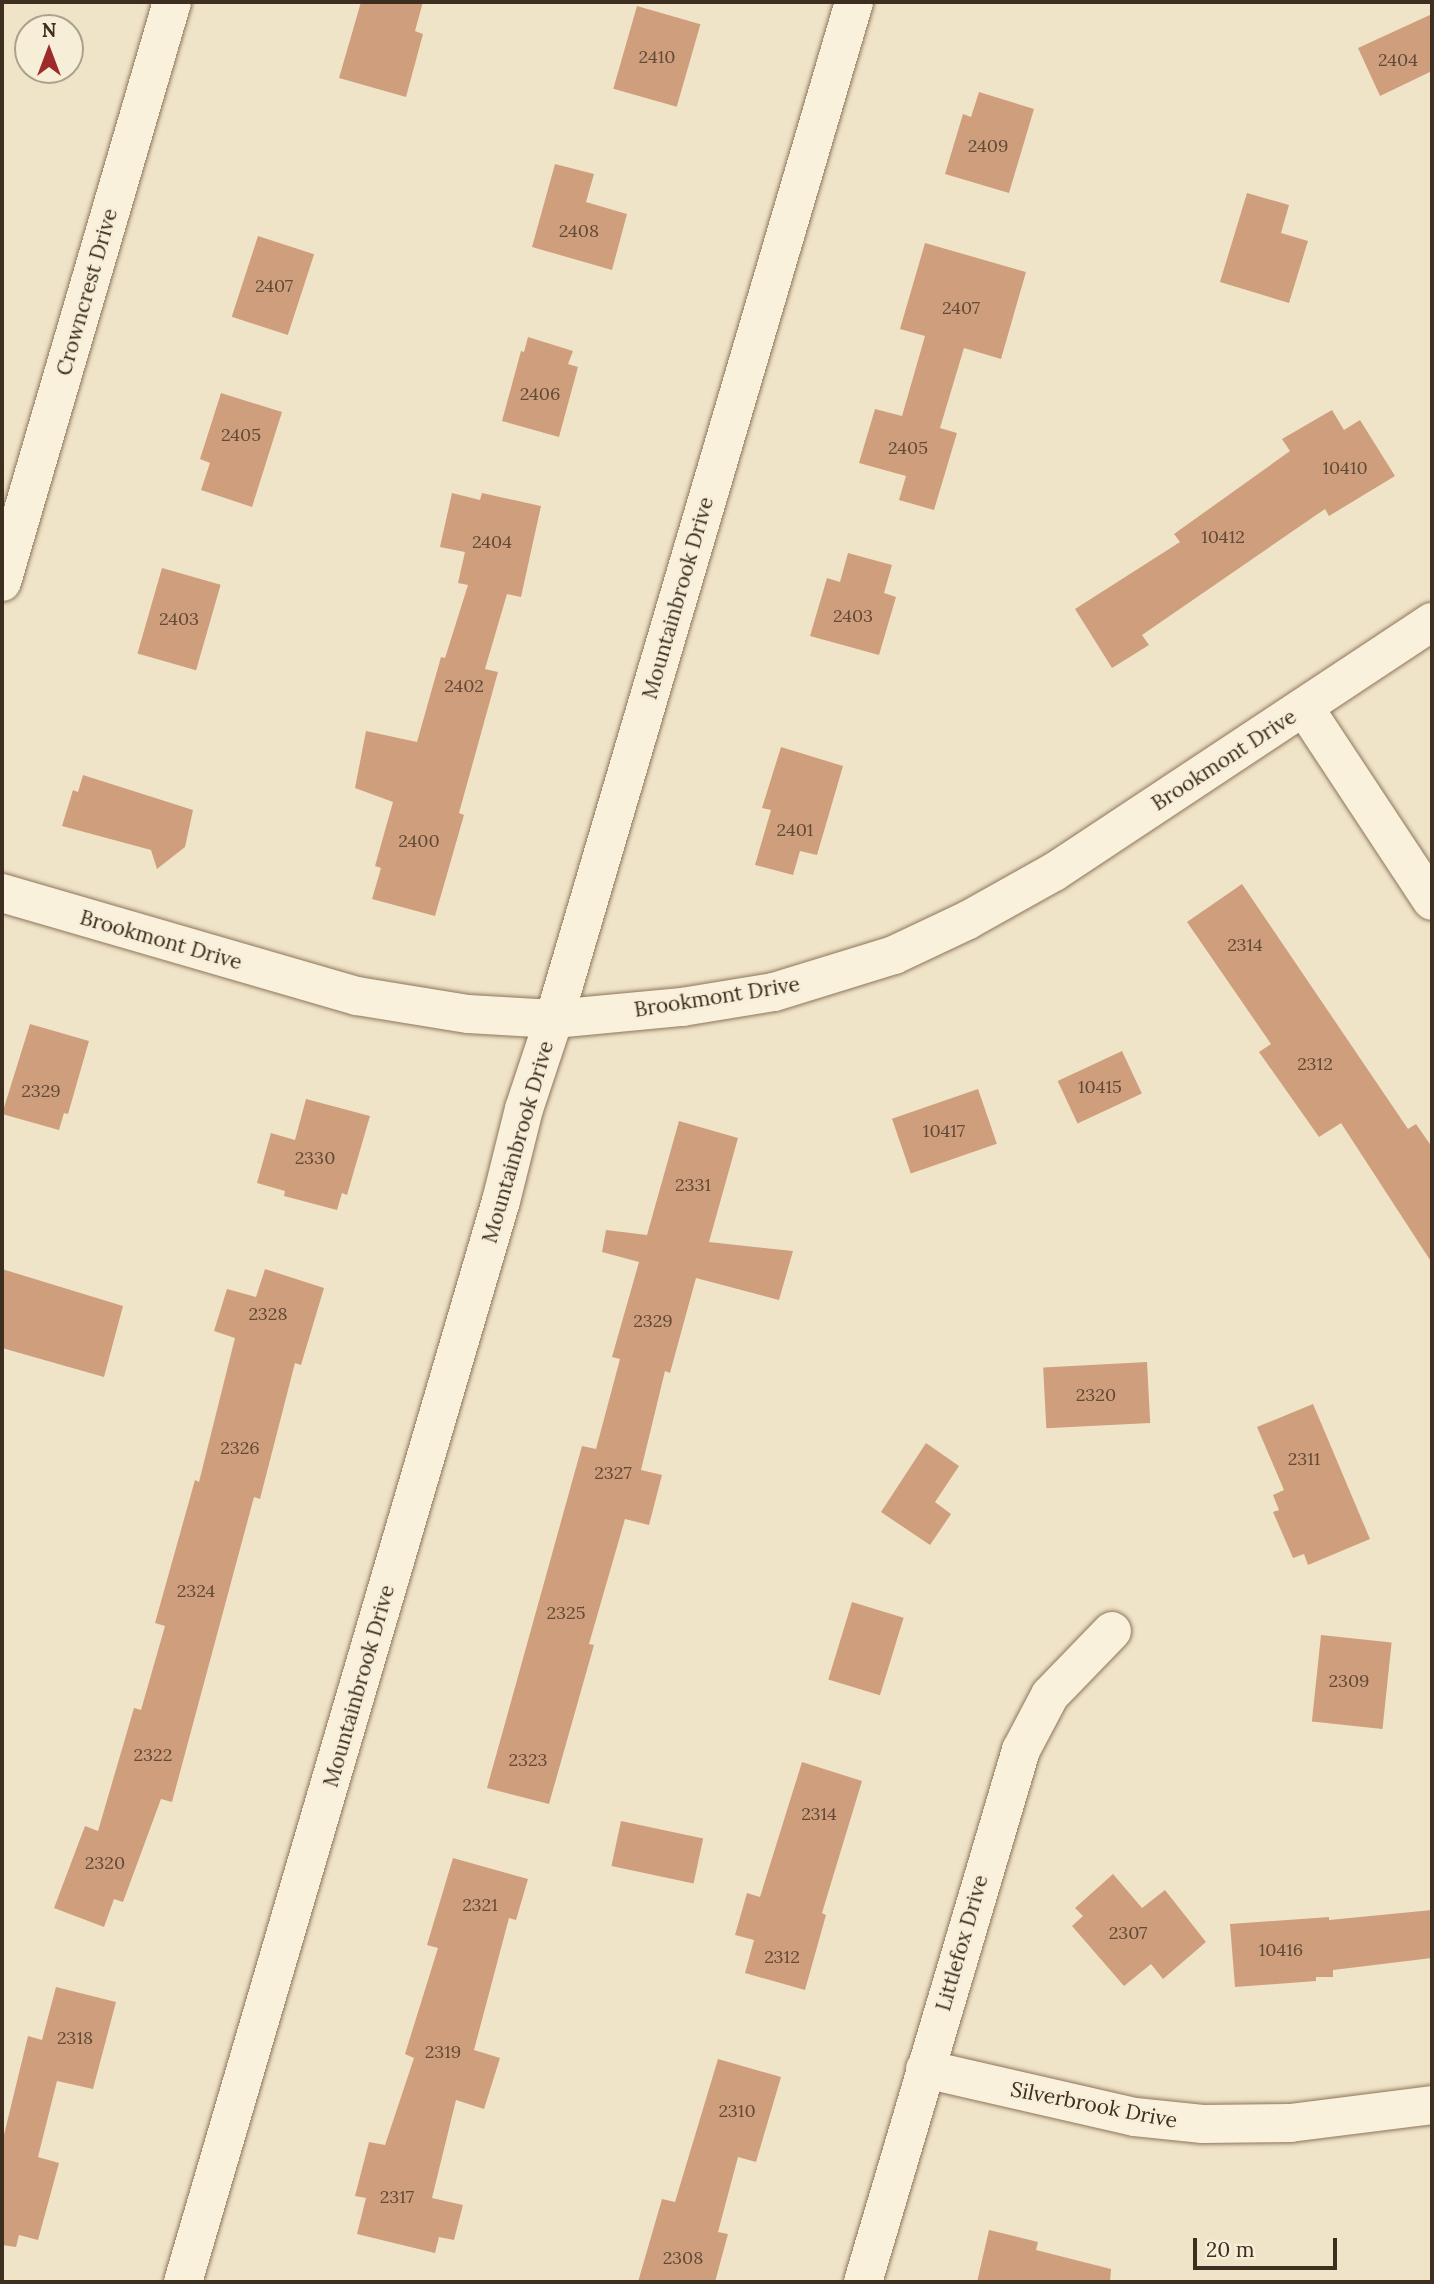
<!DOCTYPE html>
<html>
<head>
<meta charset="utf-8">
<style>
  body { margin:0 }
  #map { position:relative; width:1434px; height:2284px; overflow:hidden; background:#f0e4c8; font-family:Lora,serif }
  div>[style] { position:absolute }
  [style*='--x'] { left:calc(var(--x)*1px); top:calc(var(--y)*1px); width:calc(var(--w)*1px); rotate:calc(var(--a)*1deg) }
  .building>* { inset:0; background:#cf9f7d; transform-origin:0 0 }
  .roads { filter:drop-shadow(0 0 2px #8d765c) drop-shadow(0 0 2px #8d765c) }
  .minor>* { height:38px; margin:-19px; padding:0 19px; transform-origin:19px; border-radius:19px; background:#faf1dc }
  span { translate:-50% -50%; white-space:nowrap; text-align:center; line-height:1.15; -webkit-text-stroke:5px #f7eed8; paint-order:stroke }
  .number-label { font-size:18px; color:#624a37 }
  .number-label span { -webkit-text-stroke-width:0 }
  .street-label { font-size:21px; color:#3d2e20 }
  .frame { position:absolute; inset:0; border:4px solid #3d2e20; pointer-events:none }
  .north { position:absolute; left:14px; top:14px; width:70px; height:70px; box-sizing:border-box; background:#f7eed8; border:2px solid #ada18e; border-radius:50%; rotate:0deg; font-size:19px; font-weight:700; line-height:28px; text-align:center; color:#3d2e20 }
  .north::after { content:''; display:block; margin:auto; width:24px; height:32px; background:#9e2a2b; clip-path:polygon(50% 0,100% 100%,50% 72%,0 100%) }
  .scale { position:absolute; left:1193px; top:2238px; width:144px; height:32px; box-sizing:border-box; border:4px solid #3d2e20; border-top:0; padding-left:9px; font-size:21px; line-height:24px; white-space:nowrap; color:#3d2e20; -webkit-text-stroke:5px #f7eed8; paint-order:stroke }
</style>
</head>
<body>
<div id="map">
  <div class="building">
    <div style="clip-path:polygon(361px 2px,423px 2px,415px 31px,423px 34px,406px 97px,339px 78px)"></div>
    <div style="left:637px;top:6px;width:66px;height:86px;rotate:16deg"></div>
    <div style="clip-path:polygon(1432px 14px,1432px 71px,1380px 96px,1358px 48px)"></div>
    <div style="clip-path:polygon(979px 92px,1034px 109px,1009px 193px,945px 174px,963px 114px,971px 117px)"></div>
    <div style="clip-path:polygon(555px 164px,594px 174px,586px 202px,627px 214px,612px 270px,532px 247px)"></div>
    <div style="clip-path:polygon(1247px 193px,1289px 205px,1281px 233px,1308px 241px,1289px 303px,1220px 282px)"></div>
    <div style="left:258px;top:236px;width:59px;height:85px;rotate:18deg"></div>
    <div style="clip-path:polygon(925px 243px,1026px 272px,1001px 359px,964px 348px,940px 428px,957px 433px,934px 510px,899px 500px,906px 476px,859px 463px,875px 409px,902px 416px,925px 336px,900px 329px)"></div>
    <div style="clip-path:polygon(528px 337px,573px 351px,568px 364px,578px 367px,559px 437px,502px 421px,521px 351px,524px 352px)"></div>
    <div style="clip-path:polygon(221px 393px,282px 412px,252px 507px,201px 490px,210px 463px,200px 459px)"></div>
    <div style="clip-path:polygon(1332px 410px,1344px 430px,1360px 420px,1395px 476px,1329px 516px,1325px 509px,1142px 635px,1149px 645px,1112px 668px,1075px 609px,1180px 542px,1174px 534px,1290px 451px,1282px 439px)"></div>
    <div style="clip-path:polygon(452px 493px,480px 500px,482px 493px,541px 506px,521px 597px,507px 594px,485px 669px,498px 672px,459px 813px,464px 815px,435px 916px,372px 899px,381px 868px,375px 866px,393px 802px,355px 788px,366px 731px,417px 742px,441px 657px,445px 658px,468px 585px,458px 583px,465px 552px,440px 547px)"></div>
    <div style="clip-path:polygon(848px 553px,892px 565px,884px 593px,896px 597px,879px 655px,810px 636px,827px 578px,840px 582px)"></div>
    <div style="left:162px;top:568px;width:61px;height:89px;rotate:16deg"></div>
    <div style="clip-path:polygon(781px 747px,843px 766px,817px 855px,800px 851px,793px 875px,755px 865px,771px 810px,762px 808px)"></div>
    <div style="clip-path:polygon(83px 775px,193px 810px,185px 847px,157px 869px,151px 850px,62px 826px,73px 790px,78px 792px)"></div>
    <div style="clip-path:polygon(1242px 884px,1408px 1129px,1416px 1124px,1432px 1147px,1432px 1263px,1341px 1123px,1319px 1137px,1259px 1052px,1271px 1044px,1187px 922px)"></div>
    <div style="clip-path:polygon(30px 1024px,89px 1041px,68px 1114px,64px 1113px,59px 1130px,2px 1114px)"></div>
    <div style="left:1122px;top:1051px;width:47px;height:71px;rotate:65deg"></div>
    <div style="left:978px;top:1089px;width:58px;height:91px;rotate:71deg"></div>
    <div style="clip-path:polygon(306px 1099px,370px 1116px,347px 1195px,342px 1193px,337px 1210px,284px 1196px,285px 1191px,257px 1183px,271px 1133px,295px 1140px)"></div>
    <div style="clip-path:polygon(679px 1121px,738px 1138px,709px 1242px,793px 1251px,779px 1300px,696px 1278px,670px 1373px,665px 1371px,641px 1470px,662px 1475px,649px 1525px,625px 1519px,589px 1644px,594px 1645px,549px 1804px,487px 1788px,582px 1446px,596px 1449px,620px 1359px,612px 1357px,639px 1262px,602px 1252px,606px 1230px,647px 1235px)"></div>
    <div style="clip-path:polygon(2px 1269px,123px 1306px,104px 1377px,2px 1348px)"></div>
    <div style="clip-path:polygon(265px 1269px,324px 1288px,301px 1365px,295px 1363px,260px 1499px,254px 1497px,172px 1802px,161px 1799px,123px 1902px,114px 1899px,104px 1927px,54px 1908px,85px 1826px,98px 1831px,134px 1708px,141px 1710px,165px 1626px,155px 1623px,195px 1480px,199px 1482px,235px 1338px,214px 1331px,227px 1289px,256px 1297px)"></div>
    <div style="left:1147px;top:1362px;width:61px;height:104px;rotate:87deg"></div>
    <div style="clip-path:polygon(1313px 1404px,1370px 1539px,1308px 1565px,1304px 1554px,1293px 1558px,1273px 1512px,1279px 1510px,1273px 1495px,1284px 1490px,1257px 1427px)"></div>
    <div style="clip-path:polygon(926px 1443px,959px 1466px,935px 1502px,951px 1514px,930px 1545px,881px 1512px)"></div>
    <div style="left:852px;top:1602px;width:54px;height:81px;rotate:17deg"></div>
    <div style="left:1321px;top:1635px;width:71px;height:87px;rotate:6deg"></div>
    <div style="clip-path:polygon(802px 1762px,862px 1781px,822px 1913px,826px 1915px,805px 1990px,745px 1973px,754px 1940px,735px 1935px,747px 1893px,760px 1897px)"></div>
    <div style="left:621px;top:1821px;width:84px;height:46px;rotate:12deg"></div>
    <div style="clip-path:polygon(453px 1858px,528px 1879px,516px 1920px,509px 1918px,474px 2050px,500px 2058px,484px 2109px,456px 2100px,432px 2198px,463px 2205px,454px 2240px,439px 2237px,435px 2253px,357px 2234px,366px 2198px,355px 2196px,369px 2142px,385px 2145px,414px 2058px,405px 2054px,438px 1948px,427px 1945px)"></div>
    <div style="clip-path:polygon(1113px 1874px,1142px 1908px,1165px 1890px,1206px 1942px,1163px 1979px,1151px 1964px,1124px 1986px,1072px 1926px,1083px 1916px,1075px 1908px)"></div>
    <div style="clip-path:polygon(1432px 1910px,1432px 1958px,1333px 1970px,1333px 1977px,1316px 1977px,1316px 1981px,1235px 1987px,1230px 1924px,1329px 1917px,1329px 1920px)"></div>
    <div style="clip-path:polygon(56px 1987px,116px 2002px,93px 2089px,57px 2081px,38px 2157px,59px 2163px,38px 2240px,19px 2235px,16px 2247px,2px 2245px,2px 2143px,28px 2036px,42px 2040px)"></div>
    <div style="clip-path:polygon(718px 2059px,781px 2077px,756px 2162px,738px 2157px,718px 2232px,728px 2234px,715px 2282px,638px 2282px,662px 2199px,675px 2202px)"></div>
    <div style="clip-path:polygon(989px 2230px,1038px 2242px,1036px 2250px,1111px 2269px,1110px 2282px,977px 2282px)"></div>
  </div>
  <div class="roads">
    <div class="minor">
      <div style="--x:2;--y:582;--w:604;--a:-73.66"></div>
      <div style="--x:1304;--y:707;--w:232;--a:56.6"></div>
      <div style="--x:2;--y:893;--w:370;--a:16.2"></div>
      <div style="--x:357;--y:996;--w:112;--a:9.2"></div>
      <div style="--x:468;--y:1014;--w:86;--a:3.3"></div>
      <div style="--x:554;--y:1019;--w:129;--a:-5.4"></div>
      <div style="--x:682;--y:1007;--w:93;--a:-9.3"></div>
      <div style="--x:774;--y:992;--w:126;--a:-17.1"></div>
      <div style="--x:894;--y:955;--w:82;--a:-25.3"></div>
      <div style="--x:968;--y:920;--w:98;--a:-29.2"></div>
      <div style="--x:1054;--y:872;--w:453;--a:-33.5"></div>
      <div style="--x:925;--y:2069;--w:215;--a:12.9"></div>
      <div style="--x:1135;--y:2117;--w:68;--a:5.9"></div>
      <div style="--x:1203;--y:2124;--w:87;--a:-0.7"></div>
      <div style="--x:1290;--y:2123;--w:143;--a:-7.2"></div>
      <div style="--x:183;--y:2282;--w:1127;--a:-73.61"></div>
      <div style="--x:501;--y:1201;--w:95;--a:-76"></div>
      <div style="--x:524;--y:1109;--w:95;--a:-71.6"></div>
      <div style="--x:554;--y:1019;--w:1060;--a:-73.56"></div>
      <div style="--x:863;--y:2282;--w:555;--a:-73.46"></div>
      <div style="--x:1021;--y:1750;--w:62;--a:-62.2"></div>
      <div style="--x:1050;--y:1695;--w:89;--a:-45.9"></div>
    </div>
  </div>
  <div class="number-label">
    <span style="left:657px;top:57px">2410</span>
    <span style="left:1398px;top:60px">2404</span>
    <span style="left:988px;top:146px">2409</span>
    <span style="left:579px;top:231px">2408</span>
    <span style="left:274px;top:286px">2407</span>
    <span style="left:961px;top:308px">2407</span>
    <span style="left:540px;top:394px">2406</span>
    <span style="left:241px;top:435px">2405</span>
    <span style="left:908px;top:448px">2405</span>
    <span style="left:1345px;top:468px">10410</span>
    <span style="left:1223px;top:537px">10412</span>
    <span style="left:492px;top:542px">2404</span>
    <span style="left:853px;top:616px">2403</span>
    <span style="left:179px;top:619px">2403</span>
    <span style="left:464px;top:686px">2402</span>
    <span style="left:795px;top:830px">2401</span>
    <span style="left:419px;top:841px">2400</span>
    <span style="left:1245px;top:945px">2314</span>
    <span style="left:1315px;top:1064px">2312</span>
    <span style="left:1100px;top:1087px">10415</span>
    <span style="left:41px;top:1091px">2329</span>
    <span style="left:944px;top:1131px">10417</span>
    <span style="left:315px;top:1158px">2330</span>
    <span style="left:693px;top:1185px">2331</span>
    <span style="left:268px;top:1314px">2328</span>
    <span style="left:653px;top:1321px">2329</span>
    <span style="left:1096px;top:1395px">2320</span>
    <span style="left:240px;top:1448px">2326</span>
    <span style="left:1304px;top:1459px">2311</span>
    <span style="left:613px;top:1473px">2327</span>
    <span style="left:196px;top:1591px">2324</span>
    <span style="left:566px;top:1613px">2325</span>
    <span style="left:1349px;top:1681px">2309</span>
    <span style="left:153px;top:1755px">2322</span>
    <span style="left:528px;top:1760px">2323</span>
    <span style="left:819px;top:1814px">2314</span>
    <span style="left:105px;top:1863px">2320</span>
    <span style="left:480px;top:1905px">2321</span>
    <span style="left:1128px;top:1933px">2307</span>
    <span style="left:1281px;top:1950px">10416</span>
    <span style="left:782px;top:1957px">2312</span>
    <span style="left:75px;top:2038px">2318</span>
    <span style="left:443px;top:2052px">2319</span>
    <span style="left:737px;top:2111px">2310</span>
    <span style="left:397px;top:2197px">2317</span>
    <span style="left:683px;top:2258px">2308</span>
  </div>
  <div class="street-label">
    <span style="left:87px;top:292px;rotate:-74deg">Crowncrest Drive</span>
    <span style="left:678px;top:598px;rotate:-74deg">Mountainbrook Drive</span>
    <span style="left:1224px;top:760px;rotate:-33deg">Brookmont Drive</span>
    <span style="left:161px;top:940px;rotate:16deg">Brookmont Drive</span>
    <span style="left:717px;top:997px;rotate:-9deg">Brookmont Drive</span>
    <span style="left:518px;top:1142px;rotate:-74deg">Mountainbrook Drive</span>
    <span style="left:359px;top:1686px;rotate:-74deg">Mountainbrook Drive</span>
    <span style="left:962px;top:1943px;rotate:-74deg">Littlefox Drive</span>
    <span style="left:1094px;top:2105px;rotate:11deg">Silverbrook Drive</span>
  </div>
  <div class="frame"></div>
  <div class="north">N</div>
  <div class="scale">20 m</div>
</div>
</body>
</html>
